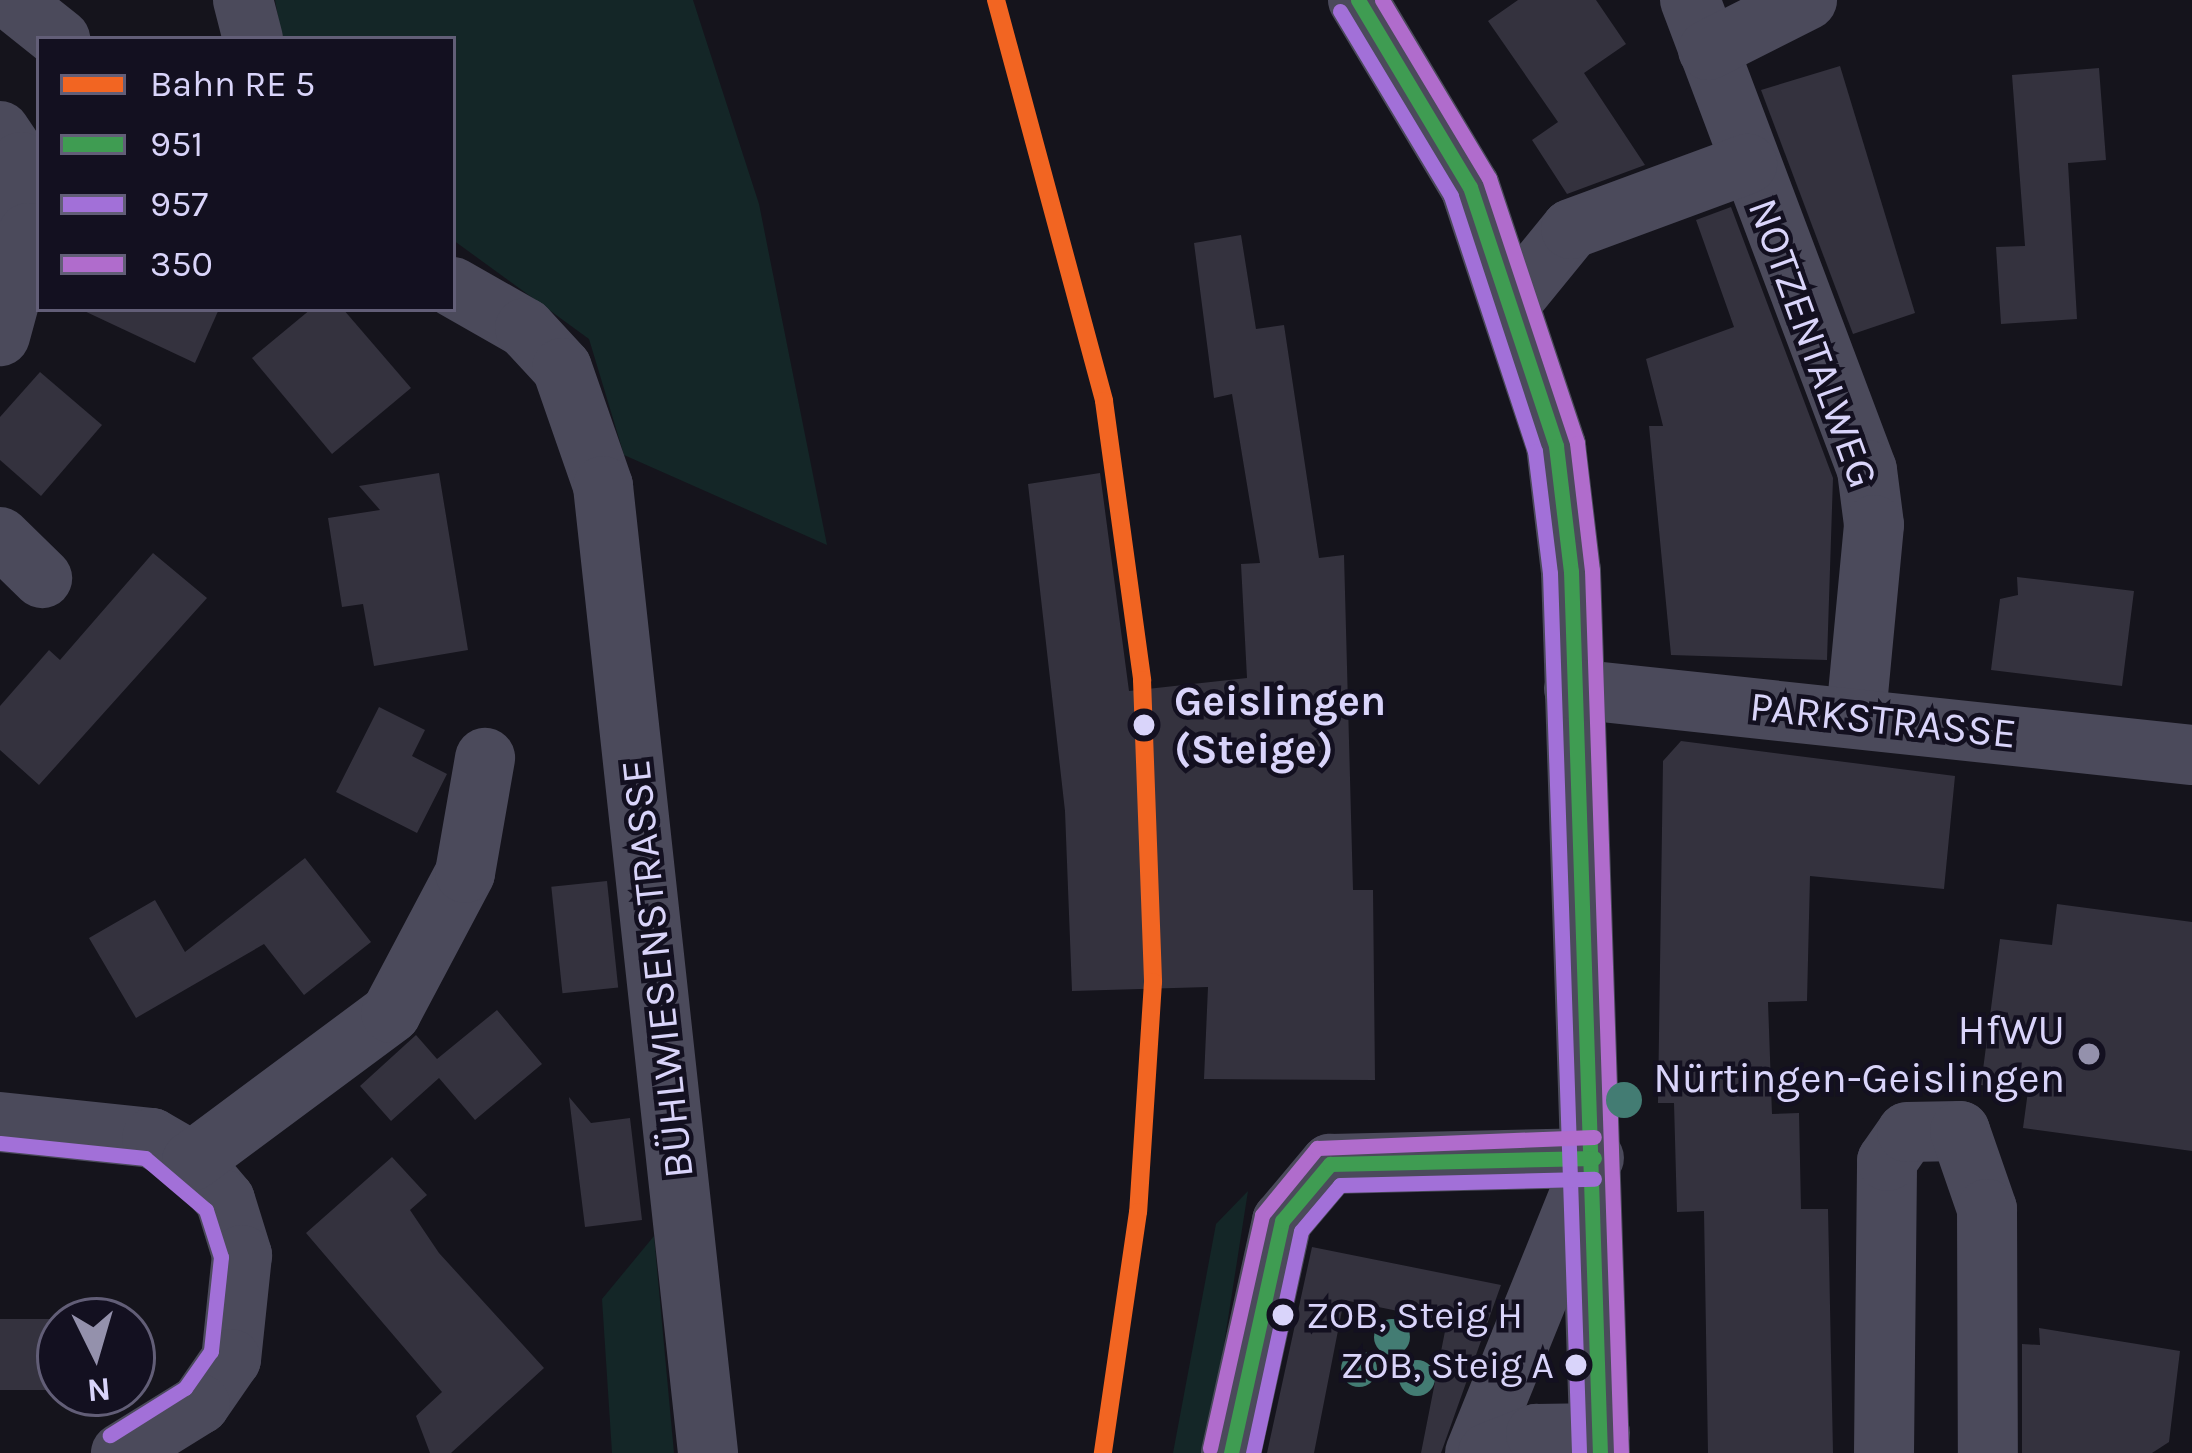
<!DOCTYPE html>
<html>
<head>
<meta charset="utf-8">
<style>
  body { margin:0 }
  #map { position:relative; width:2192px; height:1453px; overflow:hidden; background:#15141c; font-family:Karla,sans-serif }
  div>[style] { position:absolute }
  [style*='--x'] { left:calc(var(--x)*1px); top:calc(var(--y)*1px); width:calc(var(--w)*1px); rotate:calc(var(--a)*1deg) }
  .green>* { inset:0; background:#142627 }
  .building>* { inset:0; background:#34323e; transform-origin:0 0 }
  .minor>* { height:60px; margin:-30px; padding:0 30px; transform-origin:30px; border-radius:30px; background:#4b4a5b }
  .bus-1>* { height:15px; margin:-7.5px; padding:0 7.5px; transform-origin:7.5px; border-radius:7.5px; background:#3f9c52 }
  .bus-2>* { height:15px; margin:-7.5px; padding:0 7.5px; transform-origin:7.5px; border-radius:7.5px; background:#a270d8 }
  .bus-3>* { height:15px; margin:-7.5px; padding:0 7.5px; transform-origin:7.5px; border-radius:7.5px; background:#b06ccc }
  .rail-1>* { height:18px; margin:-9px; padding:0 9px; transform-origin:9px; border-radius:9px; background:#f26522 }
  .trees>* { width:36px; height:36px; margin:-18px; border-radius:50%; background:#437c73 }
  .dots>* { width:33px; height:33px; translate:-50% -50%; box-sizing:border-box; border:6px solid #131020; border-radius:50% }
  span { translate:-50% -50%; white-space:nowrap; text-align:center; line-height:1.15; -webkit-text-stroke:9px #131020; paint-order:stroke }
  .bus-label { font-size:39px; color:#d9d4fa }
  .left { translate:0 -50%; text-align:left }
  .right { translate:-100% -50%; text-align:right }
  .street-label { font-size:42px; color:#d9d4fa }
  .stop-label { font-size:42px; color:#d9d4fa; font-weight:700 }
  .poi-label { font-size:42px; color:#d9d4fa }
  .legend { position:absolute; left:36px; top:36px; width:420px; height:276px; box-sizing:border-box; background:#131020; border:3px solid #625e77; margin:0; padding:15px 21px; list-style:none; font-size:36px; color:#d9d4fa }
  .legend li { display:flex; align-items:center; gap:24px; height:60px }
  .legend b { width:60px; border:3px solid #625e77 }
  .north { position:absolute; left:36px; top:1297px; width:120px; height:120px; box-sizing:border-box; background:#131020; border:3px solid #625e77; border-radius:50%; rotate:175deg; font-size:33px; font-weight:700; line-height:48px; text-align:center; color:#d9d4fa }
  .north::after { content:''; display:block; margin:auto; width:42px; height:54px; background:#9491ac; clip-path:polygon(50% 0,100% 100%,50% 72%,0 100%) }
</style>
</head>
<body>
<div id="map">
  <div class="green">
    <div style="clip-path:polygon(275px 0,693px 0,759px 204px,827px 545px,624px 455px,589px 339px,453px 240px,453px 39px,282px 39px)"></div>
    <div style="clip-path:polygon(1248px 1191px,1207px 1453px,1173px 1453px,1216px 1224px)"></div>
    <div style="clip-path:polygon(654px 1236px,674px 1453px,612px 1453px,602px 1299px)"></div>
  </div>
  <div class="building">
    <div style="clip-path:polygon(1518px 0,1596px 0,1626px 44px,1584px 73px,1645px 165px,1567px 194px,1532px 140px,1558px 122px,1488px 21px)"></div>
    <div style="clip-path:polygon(1840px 66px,1915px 313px,1853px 334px,1761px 90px)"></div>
    <div style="clip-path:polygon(2099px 68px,2106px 160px,2068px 163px,2077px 319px,2001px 324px,1996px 247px,2025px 246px,2012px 75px)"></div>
    <div style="clip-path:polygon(1731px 207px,1833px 478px,1827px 660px,1671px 655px,1649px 426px,1663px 426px,1646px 359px,1734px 327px,1696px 220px)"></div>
    <div style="clip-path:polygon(1241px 235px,1256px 329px,1284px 325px,1319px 558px,1344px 555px,1353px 890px,1373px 890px,1375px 1080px,1204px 1079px,1208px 987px,1072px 991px,1065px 811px,1028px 484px,1100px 473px,1129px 691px,1247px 678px,1241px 564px,1260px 563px,1232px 394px,1214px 398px,1194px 243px)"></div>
    <div style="clip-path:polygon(80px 309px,219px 309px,195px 363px)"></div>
    <div style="clip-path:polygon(311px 309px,343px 309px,411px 388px,332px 454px,252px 358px)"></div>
    <div style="clip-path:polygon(40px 372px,102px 425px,41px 496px,0 460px,0 417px)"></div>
    <div style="clip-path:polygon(439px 473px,468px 650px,374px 666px,363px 604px,342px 607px,328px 518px,380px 510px,359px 486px)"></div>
    <div style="clip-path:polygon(153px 553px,207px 598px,39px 785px,0 750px,0 706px,49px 650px,60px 660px)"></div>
    <div style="clip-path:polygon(2017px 577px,2134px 591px,2122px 686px,1991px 670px,2000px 599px,2018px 595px)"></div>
    <div style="clip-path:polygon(379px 707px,425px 730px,412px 756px,447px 774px,417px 833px,336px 792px)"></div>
    <div style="clip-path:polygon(1681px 741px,1955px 776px,1944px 889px,1810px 876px,1807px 1001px,1768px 1002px,1772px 1114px,1799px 1113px,1801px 1209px,1828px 1209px,1833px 1453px,1708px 1453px,1704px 1211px,1677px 1212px,1674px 1103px,1658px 1103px,1663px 761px)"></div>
    <div style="clip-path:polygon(305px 858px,371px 942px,304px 995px,264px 944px,136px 1018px,89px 938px,155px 900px,185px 952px)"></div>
    <div style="left:607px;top:881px;width:107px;height:56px;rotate:84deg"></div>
    <div style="clip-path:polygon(2057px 904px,2192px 922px,2192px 1151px,2023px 1128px,2028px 1091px,1981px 1085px,2000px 939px,2052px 945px)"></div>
    <div style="clip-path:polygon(497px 1010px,542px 1064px,475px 1120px,439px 1078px,391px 1121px,360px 1086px,416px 1035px,437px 1059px)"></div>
    <div style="clip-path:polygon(569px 1097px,591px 1123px,630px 1118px,642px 1220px,585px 1227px)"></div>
    <div style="clip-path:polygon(392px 1157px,427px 1195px,410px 1210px,439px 1253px,544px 1368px,451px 1453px,430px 1453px,416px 1416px,442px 1392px,306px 1233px)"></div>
    <div style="clip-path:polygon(1312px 1247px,1501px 1285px,1441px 1453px,1421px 1453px,1447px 1321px,1344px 1300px,1314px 1453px,1267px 1453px)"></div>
    <div style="left:60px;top:1319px;width:71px;height:60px;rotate:90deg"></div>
    <div style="clip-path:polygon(2039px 1328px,2180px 1351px,2169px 1442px,2152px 1453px,2022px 1453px,2022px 1344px,2040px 1345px)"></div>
  </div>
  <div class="minor">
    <div style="--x:11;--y:0;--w:63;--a:38.5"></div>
    <div style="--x:243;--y:0;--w:40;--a:75.6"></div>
    <div style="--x:1358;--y:0;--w:218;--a:59.1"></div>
    <div style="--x:1470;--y:187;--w:273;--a:71.6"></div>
    <div style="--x:1556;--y:446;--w:126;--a:83.2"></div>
    <div style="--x:1571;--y:571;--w:882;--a:88.12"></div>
    <div style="--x:1690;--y:0;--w:502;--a:69.36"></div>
    <div style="--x:1867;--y:470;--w:55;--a:82.7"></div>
    <div style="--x:1874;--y:525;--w:191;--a:95.4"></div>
    <div style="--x:1708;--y:50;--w:111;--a:-26.8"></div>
    <div style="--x:0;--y:131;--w:37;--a:56"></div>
    <div style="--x:21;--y:162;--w:71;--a:84.4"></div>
    <div style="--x:28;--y:233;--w:107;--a:105.2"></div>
    <div style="--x:453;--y:287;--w:83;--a:29.7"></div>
    <div style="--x:525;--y:328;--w:54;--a:47.2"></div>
    <div style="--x:562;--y:368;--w:125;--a:70.8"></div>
    <div style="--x:603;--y:486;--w:973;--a:83.8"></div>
    <div style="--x:1514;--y:299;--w:90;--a:-50.8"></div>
    <div style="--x:1571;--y:229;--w:188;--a:-20.3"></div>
    <div style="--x:0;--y:537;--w:59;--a:44.3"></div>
    <div style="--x:1574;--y:689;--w:622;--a:6.1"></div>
    <div style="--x:0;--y:1122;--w:153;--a:6"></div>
    <div style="--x:152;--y:1138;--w:46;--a:29.9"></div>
    <div style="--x:192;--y:1161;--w:51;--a:49.8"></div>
    <div style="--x:225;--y:1200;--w:58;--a:72.8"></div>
    <div style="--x:242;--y:1255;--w:105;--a:96"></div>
    <div style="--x:231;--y:1359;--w:55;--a:124.6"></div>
    <div style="--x:200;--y:1404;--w:93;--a:148.2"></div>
    <div style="--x:192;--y:1161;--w:248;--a:-36.6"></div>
    <div style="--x:391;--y:1013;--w:158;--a:-62.1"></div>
    <div style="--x:465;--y:873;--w:117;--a:-80.1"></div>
    <div style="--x:1231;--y:1453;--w:238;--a:-77.6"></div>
    <div style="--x:1282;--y:1221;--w:75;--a:-49.9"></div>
    <div style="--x:1330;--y:1164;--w:264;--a:-1.3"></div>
    <div style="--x:1475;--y:1453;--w:288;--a:-68"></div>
    <div style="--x:1488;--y:1453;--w:52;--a:-21.6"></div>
    <div style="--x:1536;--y:1434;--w:64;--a:-0.9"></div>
    <div style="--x:1884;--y:1453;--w:292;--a:-89.4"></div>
    <div style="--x:1887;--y:1161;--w:35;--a:-55"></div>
    <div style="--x:1907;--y:1132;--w:53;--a:-1.1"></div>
    <div style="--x:1960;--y:1131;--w:83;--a:70.9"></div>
    <div style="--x:1987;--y:1209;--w:244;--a:89.8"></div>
  </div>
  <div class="bus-1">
    <div style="--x:1358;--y:0;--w:218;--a:59.1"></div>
    <div style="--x:1470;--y:187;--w:273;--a:71.6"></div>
    <div style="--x:1556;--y:446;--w:126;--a:83.2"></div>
    <div style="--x:1571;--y:571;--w:882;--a:88.12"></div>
    <div style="--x:1231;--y:1453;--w:238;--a:-77.6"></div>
    <div style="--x:1282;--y:1221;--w:75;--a:-49.9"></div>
    <div style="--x:1330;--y:1164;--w:264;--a:-1.3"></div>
  </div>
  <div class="bus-2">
    <div style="--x:1340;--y:11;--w:216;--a:59"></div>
    <div style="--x:1451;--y:196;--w:268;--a:71.8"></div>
    <div style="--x:1535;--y:451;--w:123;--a:83"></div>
    <div style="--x:1550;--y:573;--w:880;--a:88.11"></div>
    <div style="--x:0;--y:1143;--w:146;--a:5.9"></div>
    <div style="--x:145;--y:1158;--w:80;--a:40.4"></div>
    <div style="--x:206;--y:1210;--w:49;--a:72.3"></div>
    <div style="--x:221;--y:1257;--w:95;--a:96.1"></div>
    <div style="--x:211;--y:1351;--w:45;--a:125.1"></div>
    <div style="--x:185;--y:1388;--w:89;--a:147.9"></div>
    <div style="--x:1253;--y:1453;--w:227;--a:-77.8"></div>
    <div style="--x:1301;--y:1231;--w:60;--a:-49.7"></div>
    <div style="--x:1340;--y:1185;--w:254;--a:-1.4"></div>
  </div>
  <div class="bus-3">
    <div style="--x:1382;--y:0;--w:208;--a:59"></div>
    <div style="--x:1489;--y:178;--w:279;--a:71.6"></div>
    <div style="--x:1577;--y:443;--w:128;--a:83.3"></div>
    <div style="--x:1592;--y:570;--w:882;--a:88.12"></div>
    <div style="--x:1210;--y:1448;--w:239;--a:-77.4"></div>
    <div style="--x:1262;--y:1215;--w:87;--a:-50.6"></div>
    <div style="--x:1317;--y:1148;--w:277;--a:-2.3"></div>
  </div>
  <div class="rail-1">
    <div style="--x:996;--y:0;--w:415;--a:74.9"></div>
    <div style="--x:1104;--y:401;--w:282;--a:82.2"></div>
    <div style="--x:1142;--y:680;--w:302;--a:87.9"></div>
    <div style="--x:1153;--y:982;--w:230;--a:93.7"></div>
    <div style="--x:1138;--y:1212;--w:244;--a:98.3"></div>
  </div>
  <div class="trees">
    <div style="left:1624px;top:1100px"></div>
    <div style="left:1392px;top:1337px"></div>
    <div style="left:1359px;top:1369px"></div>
    <div style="left:1417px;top:1378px"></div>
  </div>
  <div class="dots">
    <div style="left:1144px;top:725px;background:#d9d4fa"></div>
    <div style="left:2089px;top:1054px;background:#9491ac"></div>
    <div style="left:1283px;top:1315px;background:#d9d4fa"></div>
    <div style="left:1576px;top:1365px;background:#d9d4fa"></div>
  </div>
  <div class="bus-label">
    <span class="left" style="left:1306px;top:1315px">ZOB, Steig H</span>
    <span class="right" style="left:1554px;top:1365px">ZOB, Steig A</span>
  </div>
  <div class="street-label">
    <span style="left:1813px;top:343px;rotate:70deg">NOTZENTALWEG</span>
    <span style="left:1883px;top:720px;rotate:6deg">PARKSTRASSE</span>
    <span style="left:657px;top:969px;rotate:-96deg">BÜHLWIESENSTRASSE</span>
  </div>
  <div class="stop-label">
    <span class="left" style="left:1174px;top:725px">Geislingen<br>(Steige)</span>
  </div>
  <div class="poi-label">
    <span class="right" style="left:2065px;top:1054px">HfWU<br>Nürtingen-Geislingen</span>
  </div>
  <ul class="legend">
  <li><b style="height:15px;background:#f26522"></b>Bahn RE 5</li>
  <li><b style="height:15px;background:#3f9c52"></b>951</li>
  <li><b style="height:15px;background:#a270d8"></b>957</li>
  <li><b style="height:15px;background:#b06ccc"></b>350</li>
  </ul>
  <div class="north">N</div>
</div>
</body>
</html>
